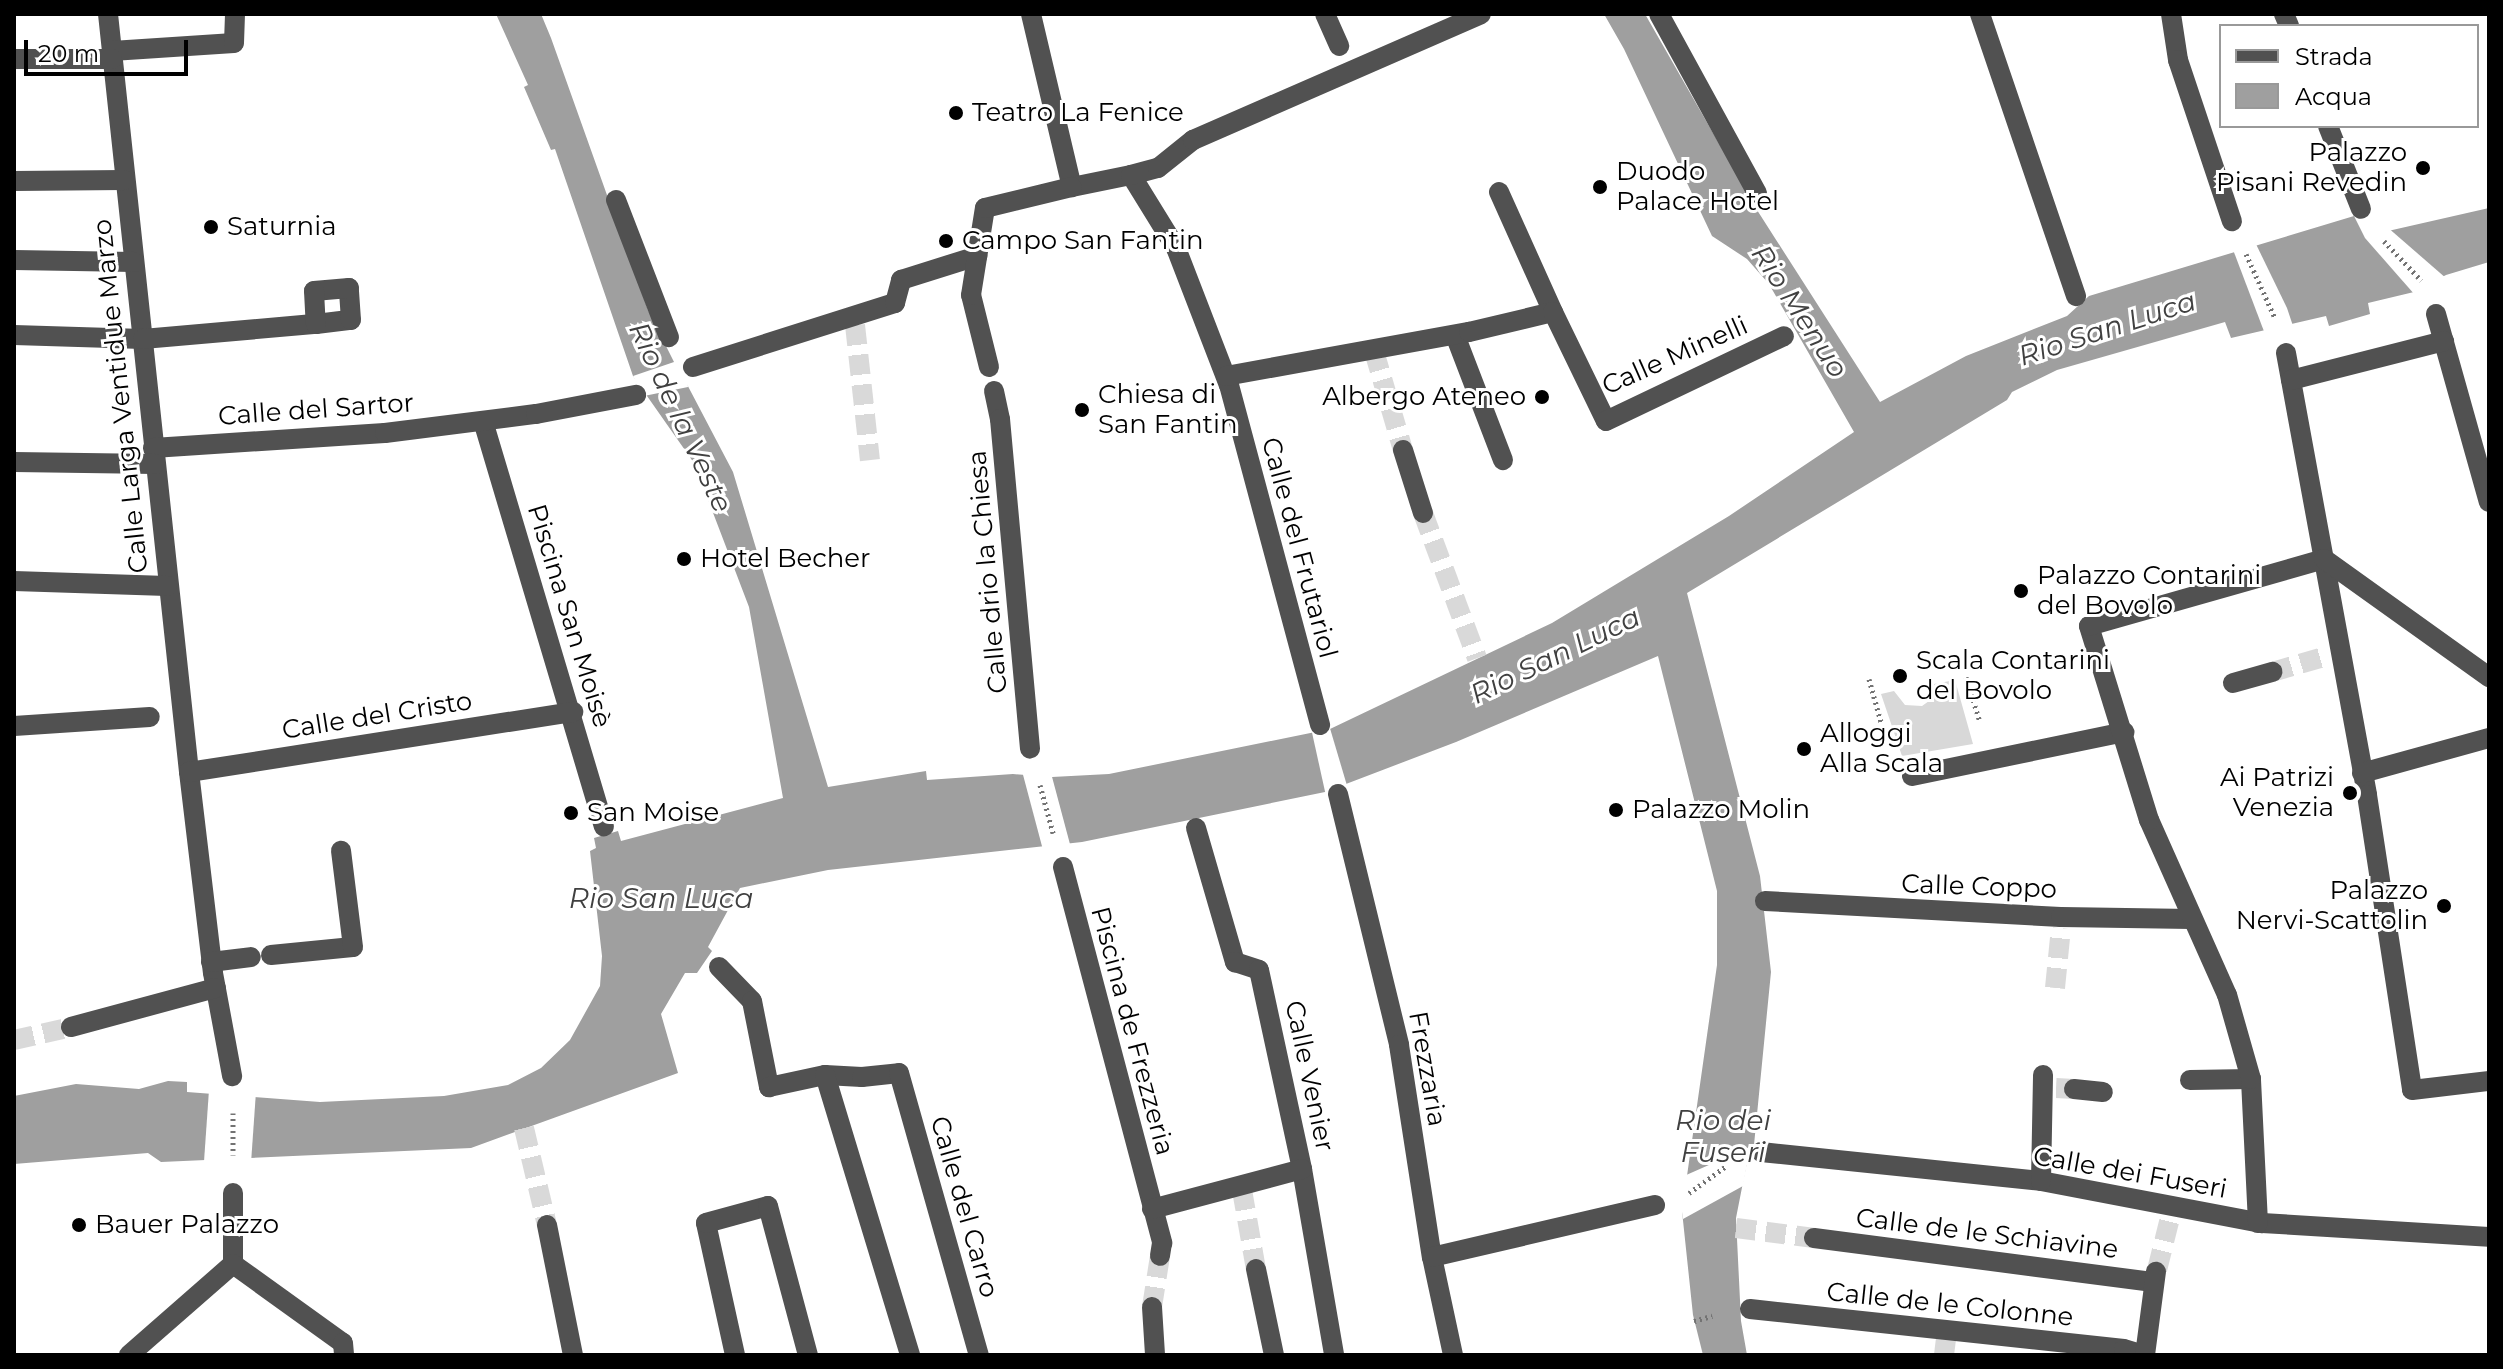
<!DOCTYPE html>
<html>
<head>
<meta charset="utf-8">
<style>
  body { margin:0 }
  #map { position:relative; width:2503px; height:1369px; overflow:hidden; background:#fff; font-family:Montserrat,sans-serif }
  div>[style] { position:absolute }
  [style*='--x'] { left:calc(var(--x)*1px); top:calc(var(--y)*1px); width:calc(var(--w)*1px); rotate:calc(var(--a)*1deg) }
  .green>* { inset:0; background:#d8d8d8 }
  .water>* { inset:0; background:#9f9f9f }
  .pier>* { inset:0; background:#fff; transform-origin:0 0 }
  .minor-tunnel>* { height:20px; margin-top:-10px; transform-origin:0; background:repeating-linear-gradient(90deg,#d9d9d9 0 20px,transparent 0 30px) }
  .path>* { height:5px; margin-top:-2.5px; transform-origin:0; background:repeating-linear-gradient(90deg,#737373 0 2px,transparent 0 6px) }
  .minor>* { height:20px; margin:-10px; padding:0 10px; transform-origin:10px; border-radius:10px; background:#515151 }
  .dots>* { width:22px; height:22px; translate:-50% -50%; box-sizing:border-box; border:4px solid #fff; border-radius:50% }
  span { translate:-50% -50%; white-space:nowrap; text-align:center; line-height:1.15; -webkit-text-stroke:6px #fff; paint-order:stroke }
  .poi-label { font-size:26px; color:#000 }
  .left { translate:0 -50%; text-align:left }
  .right { translate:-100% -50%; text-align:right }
  .street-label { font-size:26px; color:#000 }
  .water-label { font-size:28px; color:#404040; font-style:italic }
  .frame { position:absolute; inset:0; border:16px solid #000; pointer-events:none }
  .legend { position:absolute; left:2219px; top:24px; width:260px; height:104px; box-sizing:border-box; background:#fff; border:2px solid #999; margin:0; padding:10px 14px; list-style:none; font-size:24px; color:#000 }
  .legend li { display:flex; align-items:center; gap:16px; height:40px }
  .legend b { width:40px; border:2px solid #999 }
  .scale { position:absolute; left:24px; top:40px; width:164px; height:36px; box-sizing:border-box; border:4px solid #000; border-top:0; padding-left:10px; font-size:24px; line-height:28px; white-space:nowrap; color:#000; -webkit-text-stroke:6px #fff; paint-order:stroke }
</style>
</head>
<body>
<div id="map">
  <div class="green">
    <div style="clip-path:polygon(1955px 680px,1973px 744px,1902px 756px,1881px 694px,1894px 691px,1905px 705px,1922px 706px,1929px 701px,1934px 684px)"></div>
  </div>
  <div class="water">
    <div style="clip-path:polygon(496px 14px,541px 14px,551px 38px,648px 310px,733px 472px,828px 787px,926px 771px,927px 780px,1013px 774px,1052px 777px,1109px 774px,1330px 729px,1552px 623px,1729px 516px,1854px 432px,1769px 284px,1747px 259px,1712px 236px,1624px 49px,1604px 14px,1645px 14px,1757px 210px,1880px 402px,1966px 356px,2067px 316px,2089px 296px,2354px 216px,2388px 231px,2489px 208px,2489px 262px,2446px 275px,2414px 292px,2368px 303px,2370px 314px,2329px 326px,2326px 316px,2231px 338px,2225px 322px,2057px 370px,2012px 392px,2007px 400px,1687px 593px,1760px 876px,1771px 972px,1754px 1145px,1748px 1157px,1736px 1218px,1741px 1321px,1747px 1355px,1703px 1355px,1693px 1315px,1682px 1211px,1717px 965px,1717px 891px,1658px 656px,1456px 742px,1325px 792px,1082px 842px,828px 870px,740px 888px,708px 947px,712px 951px,697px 973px,685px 973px,661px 1014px,678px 1073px,471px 1148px,161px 1162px,148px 1153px,14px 1164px,14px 1096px,76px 1084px,139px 1089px,168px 1081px,187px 1082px,187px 1092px,320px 1102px,444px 1096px,508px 1085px,541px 1068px,570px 1040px,600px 986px,602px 956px,590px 851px,596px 848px,594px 838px,618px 831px,621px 841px,783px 798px,749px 607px,694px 463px,633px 376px,555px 149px,551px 150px,524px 87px,528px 85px)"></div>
  </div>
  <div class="pier">
    <div style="clip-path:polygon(2357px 213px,2386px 226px,2447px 279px,2415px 295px,2365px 238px,2354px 216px)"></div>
    <div style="clip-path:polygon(2254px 240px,2287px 308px,2294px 329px,2265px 334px,2232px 247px)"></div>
    <div style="clip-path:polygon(667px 338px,687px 377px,688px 387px,644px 396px,633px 376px,674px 362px,663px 340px)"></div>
    <div style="clip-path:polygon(1329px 725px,1348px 789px,1326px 796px,1311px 728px)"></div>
    <div style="clip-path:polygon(1022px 771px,1051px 773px,1071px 848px,1043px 850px)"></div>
    <div style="left:209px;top:1090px;width:47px;height:75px;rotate:4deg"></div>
    <div style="clip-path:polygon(1754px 1145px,1758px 1145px,1752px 1158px,1748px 1158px,1743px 1186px,1683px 1219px,1682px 1212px,1678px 1212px,1684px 1176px)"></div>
  </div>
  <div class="minor-tunnel">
    <div style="--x:855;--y:325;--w:136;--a:83.7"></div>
    <div style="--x:1374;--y:351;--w:103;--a:73.7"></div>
    <div style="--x:1423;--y:513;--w:155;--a:69.6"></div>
    <div style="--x:2272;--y:672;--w:57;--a:-16.2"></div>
    <div style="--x:2055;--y:988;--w:60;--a:-84.3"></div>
    <div style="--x:14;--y:1040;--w:58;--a:-12.8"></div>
    <div style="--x:2056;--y:1088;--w:18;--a:3"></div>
    <div style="--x:524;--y:1128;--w:100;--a:76.7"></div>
    <div style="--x:1242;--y:1190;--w:80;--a:80"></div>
    <div style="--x:1736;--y:1228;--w:79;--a:7.3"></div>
    <div style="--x:2157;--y:1270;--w:54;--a:-76"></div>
    <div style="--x:1152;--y:1307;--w:52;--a:-81.1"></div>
    <div style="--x:1944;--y:1355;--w:17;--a:-83"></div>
  </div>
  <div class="path">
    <div style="--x:2384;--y:241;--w:54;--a:46.5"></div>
    <div style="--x:2246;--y:254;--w:70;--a:65.6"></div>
    <div style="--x:1966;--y:677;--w:47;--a:72.7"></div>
    <div style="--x:1869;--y:679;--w:71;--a:74.4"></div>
    <div style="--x:1040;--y:785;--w:50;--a:74.8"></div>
    <div style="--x:233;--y:1113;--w:42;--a:90"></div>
    <div style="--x:1689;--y:1193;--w:46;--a:-36.1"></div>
    <div style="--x:1694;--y:1321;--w:19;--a:-16"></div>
  </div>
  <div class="minor">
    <div style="--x:108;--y:14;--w:762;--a:83.9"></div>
    <div style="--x:189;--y:772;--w:202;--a:83.2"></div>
    <div style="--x:213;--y:973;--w:105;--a:79.5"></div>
    <div style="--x:1031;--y:14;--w:178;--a:76.7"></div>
    <div style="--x:1072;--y:187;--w:60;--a:-11.5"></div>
    <div style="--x:1131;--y:175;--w:86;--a:58.3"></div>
    <div style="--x:1176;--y:248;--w:147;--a:68.9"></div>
    <div style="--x:1229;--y:385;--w:352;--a:75"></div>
    <div style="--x:1325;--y:14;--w:35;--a:66"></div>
    <div style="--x:1659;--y:14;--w:204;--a:61.3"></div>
    <div style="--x:1980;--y:14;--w:298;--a:71.2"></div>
    <div style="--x:2171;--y:14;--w:47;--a:81.3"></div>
    <div style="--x:2178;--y:60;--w:170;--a:71.5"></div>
    <div style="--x:2284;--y:14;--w:13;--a:67"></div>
    <div style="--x:112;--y:51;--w:122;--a:-3.8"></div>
    <div style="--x:234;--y:43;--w:29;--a:-88"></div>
    <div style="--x:14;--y:59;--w:98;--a:0"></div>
    <div style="--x:2328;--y:126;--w:89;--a:68.3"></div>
    <div style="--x:1131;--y:175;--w:28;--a:-15"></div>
    <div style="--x:1158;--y:168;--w:45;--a:-38.7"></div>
    <div style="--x:1193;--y:140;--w:314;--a:-23.6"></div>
    <div style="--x:14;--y:181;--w:110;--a:-0.5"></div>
    <div style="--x:1499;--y:192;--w:132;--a:65.8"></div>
    <div style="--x:616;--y:200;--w:147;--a:68.9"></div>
    <div style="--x:14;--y:260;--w:120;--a:1"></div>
    <div style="--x:2436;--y:314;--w:195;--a:74.3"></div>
    <div style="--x:14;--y:335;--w:129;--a:1.8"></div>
    <div style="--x:143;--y:339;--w:174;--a:-5"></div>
    <div style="--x:316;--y:324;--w:35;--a:-7"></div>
    <div style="--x:351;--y:320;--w:32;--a:-94"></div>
    <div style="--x:349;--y:288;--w:35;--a:175"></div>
    <div style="--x:314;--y:291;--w:33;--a:87"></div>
    <div style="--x:1455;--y:335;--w:134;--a:69"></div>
    <div style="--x:2286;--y:353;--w:449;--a:79.6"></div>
    <div style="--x:2367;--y:795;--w:298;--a:81.3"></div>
    <div style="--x:2412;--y:1090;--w:78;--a:-6.7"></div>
    <div style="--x:693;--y:367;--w:212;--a:-17.6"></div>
    <div style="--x:895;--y:303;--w:24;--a:-75"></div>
    <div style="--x:901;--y:280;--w:80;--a:-17.5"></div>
    <div style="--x:989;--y:367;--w:74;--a:-104"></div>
    <div style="--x:971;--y:295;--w:88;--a:-80.9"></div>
    <div style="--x:985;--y:208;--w:89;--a:-13.6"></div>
    <div style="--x:1226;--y:376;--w:247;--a:-10.3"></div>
    <div style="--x:1469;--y:332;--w:86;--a:-13.4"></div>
    <div style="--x:1553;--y:312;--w:121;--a:64.1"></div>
    <div style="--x:1606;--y:421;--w:197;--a:-25.5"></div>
    <div style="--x:2291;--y:380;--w:158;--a:-14.3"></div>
    <div style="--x:994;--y:391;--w:29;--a:78"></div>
    <div style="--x:1000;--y:419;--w:331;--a:84.8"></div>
    <div style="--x:483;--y:421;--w:423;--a:73.4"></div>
    <div style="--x:153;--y:448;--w:232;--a:-3.7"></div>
    <div style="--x:385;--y:433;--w:152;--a:-7.2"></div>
    <div style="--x:536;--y:414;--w:102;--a:-10.8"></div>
    <div style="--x:1403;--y:450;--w:66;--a:72.4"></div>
    <div style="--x:14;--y:462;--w:141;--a:0.8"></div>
    <div style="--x:14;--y:581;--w:153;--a:1.9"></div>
    <div style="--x:2233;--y:683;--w:41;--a:-15.8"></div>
    <div style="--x:14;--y:726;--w:136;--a:-3.8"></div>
    <div style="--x:189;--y:772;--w:389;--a:-8.9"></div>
    <div style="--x:2362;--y:773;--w:132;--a:-15.4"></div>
    <div style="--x:1912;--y:776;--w:217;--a:-11.7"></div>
    <div style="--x:1338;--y:794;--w:258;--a:76.3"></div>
    <div style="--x:1399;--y:1045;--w:215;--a:81.2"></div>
    <div style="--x:1432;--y:1257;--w:100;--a:77.9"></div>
    <div style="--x:1196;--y:828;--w:140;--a:73.8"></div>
    <div style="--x:1235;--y:962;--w:25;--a:18"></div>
    <div style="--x:1259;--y:970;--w:204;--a:77.8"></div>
    <div style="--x:1302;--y:1169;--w:189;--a:80.2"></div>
    <div style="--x:1063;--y:867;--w:389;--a:75.2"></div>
    <div style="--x:1162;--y:1243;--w:13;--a:99"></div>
    <div style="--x:1765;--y:901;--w:296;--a:3.1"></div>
    <div style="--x:2061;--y:917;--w:130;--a:0.9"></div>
    <div style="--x:271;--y:955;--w:82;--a:-5.6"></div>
    <div style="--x:353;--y:947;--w:97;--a:-97.1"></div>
    <div style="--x:211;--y:962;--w:40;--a:-7.1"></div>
    <div style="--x:719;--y:967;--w:47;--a:45.9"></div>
    <div style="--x:752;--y:1001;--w:88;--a:78.8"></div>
    <div style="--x:769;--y:1087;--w:57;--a:-12.1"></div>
    <div style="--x:825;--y:1075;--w:37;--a:3"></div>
    <div style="--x:862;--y:1077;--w:37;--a:-6"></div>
    <div style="--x:899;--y:1073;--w:293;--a:74.2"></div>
    <div style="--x:71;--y:1027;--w:150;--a:-15.1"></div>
    <div style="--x:825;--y:1075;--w:293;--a:73.1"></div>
    <div style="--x:2190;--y:1080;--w:61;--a:-0.9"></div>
    <div style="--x:2074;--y:1089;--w:29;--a:6"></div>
    <div style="--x:1761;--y:1152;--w:281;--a:5.9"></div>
    <div style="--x:2041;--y:1181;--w:225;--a:10.8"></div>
    <div style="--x:2262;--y:1223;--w:227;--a:3.5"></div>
    <div style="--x:2041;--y:1181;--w:106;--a:-88.9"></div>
    <div style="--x:233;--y:1193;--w:71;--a:90"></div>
    <div style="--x:233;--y:1264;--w:135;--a:35.7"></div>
    <div style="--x:343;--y:1343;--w:12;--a:85"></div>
    <div style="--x:1152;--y:1209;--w:155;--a:-14.9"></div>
    <div style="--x:2258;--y:1223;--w:144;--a:-92.8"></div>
    <div style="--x:2251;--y:1079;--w:87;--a:-105.9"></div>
    <div style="--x:2227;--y:995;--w:192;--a:-114"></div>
    <div style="--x:2149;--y:820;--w:203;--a:-107.2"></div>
    <div style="--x:2089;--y:626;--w:244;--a:-15.9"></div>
    <div style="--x:2324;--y:559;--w:203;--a:35.6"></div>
    <div style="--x:547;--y:1225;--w:133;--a:78.7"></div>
    <div style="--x:1814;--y:1238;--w:342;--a:7.4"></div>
    <div style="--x:1432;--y:1257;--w:229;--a:-13.1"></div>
    <div style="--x:1256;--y:1269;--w:88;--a:78.2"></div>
    <div style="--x:1152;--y:1307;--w:48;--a:86.4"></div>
    <div style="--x:1750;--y:1309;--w:376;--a:6.1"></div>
    <div style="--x:2124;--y:1349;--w:21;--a:17"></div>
    <div style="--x:129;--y:1355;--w:138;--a:-41.2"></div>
    <div style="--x:735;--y:1355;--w:135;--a:-102.4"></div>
    <div style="--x:706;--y:1223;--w:64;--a:-15.3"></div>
    <div style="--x:768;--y:1206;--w:154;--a:75"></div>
    <div style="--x:2145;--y:1355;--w:84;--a:-82.5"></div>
  </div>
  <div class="dots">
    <div style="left:956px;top:113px;background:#000"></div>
    <div style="left:2423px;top:168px;background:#000"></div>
    <div style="left:1600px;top:187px;background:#000"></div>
    <div style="left:211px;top:227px;background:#000"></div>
    <div style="left:946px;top:241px;background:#000"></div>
    <div style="left:1542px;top:397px;background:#000"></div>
    <div style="left:1082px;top:410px;background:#000"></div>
    <div style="left:684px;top:559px;background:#000"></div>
    <div style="left:2021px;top:591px;background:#000"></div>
    <div style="left:1900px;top:676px;background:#000"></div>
    <div style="left:1804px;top:749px;background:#000"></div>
    <div style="left:2350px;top:793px;background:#000"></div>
    <div style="left:1616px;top:810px;background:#000"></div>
    <div style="left:571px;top:813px;background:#000"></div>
    <div style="left:2444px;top:906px;background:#000"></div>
    <div style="left:79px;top:1225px;background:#000"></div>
  </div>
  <div class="poi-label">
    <span class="left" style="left:972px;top:113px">Teatro La Fenice</span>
    <span class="right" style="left:2407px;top:168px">Palazzo<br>Pisani Revedin</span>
    <span class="left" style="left:1616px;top:187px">Duodo<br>Palace Hotel</span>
    <span class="left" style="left:227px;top:227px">Saturnia</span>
    <span class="left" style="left:962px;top:241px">Campo San Fantin</span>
    <span class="left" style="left:1098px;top:410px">Chiesa di<br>San Fantin</span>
    <span class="right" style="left:1526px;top:397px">Albergo Ateneo</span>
    <span class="left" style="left:700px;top:559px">Hotel Becher</span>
    <span class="left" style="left:2037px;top:591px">Palazzo Contarini<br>del Bovolo</span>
    <span class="left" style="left:1916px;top:676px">Scala Contarini<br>del Bovolo</span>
    <span class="left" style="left:1820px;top:749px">Alloggi<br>Alla Scala</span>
    <span class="right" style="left:2334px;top:793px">Ai Patrizi<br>Venezia</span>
    <span class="left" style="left:1632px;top:810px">Palazzo Molin</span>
    <span class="left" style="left:587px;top:813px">San Moise</span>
    <span class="right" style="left:2428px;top:906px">Palazzo<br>Nervi-Scattolin</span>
    <span class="left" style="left:95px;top:1225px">Bauer Palazzo</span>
  </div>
  <div class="street-label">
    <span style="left:1675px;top:356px;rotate:-24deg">Calle Minelli</span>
    <span style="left:121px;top:396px;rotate:-96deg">Calle Larga Ventidue Marzo</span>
    <span style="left:316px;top:410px;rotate:-4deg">Calle del Sartor</span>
    <span style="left:1299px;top:548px;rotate:75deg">Calle del Frutariol</span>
    <span style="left:988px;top:572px;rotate:-95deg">Calle drio la Chiesa</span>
    <span style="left:569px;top:616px;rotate:73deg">Piscina San Moisè</span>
    <span style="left:377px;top:716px;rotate:-9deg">Calle del Cristo</span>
    <span style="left:1979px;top:887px;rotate:2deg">Calle Coppo</span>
    <span style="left:1132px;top:1031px;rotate:75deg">Piscina de Frezzeria</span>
    <span style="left:1427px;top:1069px;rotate:80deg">Frezzaria</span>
    <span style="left:1309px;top:1076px;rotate:78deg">Calle Venier</span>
    <span style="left:2130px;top:1173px;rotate:10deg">Calle dei Fuseri</span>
    <span style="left:964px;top:1207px;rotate:74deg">Calle del Carro</span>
    <span style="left:1987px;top:1234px;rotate:7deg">Calle de le Schiavine</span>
    <span style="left:1950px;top:1305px;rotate:6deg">Calle de le Colonne</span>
  </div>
  <div class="water-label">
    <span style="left:1800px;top:311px;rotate:57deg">Rio Menuo</span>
    <span style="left:2107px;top:328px;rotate:-18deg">Rio San Luca</span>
    <span style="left:681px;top:417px;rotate:65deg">Rio de la Veste</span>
    <span style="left:1555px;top:655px;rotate:-26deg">Rio San Luca</span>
    <span style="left:661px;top:898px">Rio San Luca</span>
    <span style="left:1723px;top:1136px">Rio dei<br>Fuseri</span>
  </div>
  <div class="frame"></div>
  <ul class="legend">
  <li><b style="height:10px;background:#515151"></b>Strada</li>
  <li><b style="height:22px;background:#9f9f9f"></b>Acqua</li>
  </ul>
  <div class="scale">20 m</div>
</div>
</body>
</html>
